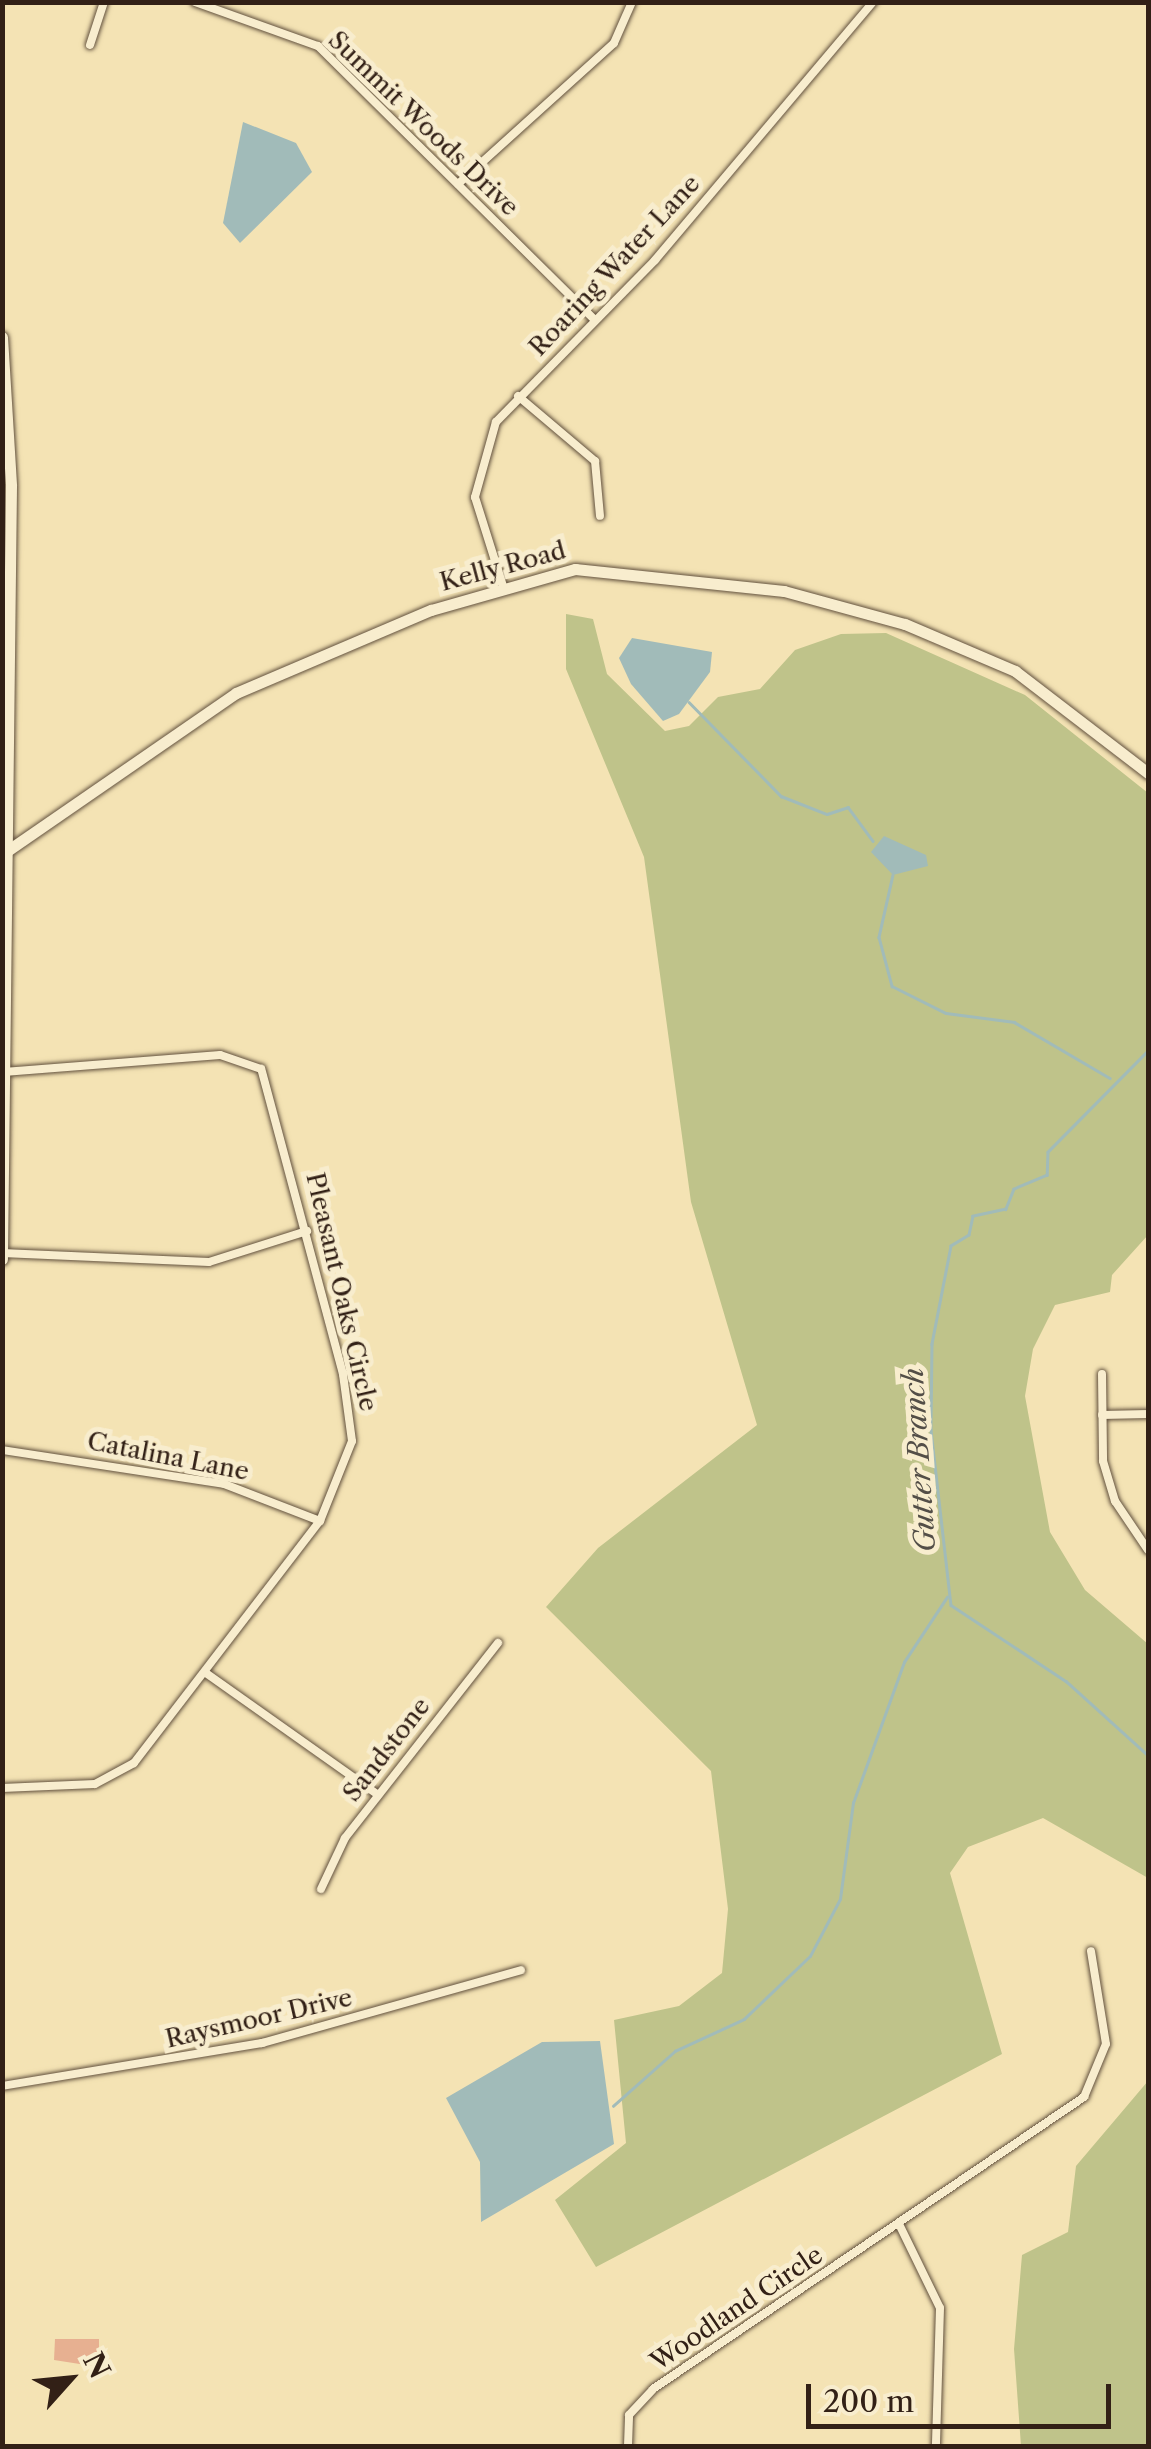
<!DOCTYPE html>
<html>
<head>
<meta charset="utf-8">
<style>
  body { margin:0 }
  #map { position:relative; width:1151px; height:2449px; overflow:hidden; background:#f4e3b4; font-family:"Libre Caslon Text",serif }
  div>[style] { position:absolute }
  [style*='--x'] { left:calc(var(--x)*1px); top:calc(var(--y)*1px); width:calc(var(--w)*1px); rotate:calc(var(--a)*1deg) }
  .green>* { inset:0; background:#bfc38a }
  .water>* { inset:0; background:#a1bbb9 }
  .stream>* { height:2.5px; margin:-1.25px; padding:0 1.25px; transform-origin:1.25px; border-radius:1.25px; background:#a1bbb9 }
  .building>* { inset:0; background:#e7b091 }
  .roads { filter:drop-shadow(0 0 2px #62513e) drop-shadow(0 0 2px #62513e) }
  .street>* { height:8px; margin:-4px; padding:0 4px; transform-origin:4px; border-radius:4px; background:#f8edce }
  .secondary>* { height:11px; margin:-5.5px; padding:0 5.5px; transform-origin:5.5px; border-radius:5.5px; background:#f8edce }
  span { translate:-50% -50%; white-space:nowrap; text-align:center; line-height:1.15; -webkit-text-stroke:10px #f8edce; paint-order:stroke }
  .street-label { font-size:25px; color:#322016 }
  .water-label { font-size:28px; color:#534e47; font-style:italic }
  .frame { position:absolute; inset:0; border:5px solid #322016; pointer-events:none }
  .north { position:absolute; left:20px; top:2329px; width:100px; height:100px; -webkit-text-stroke:8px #f8edce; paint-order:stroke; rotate:63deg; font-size:28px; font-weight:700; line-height:40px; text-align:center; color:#322016 }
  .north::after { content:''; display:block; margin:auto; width:35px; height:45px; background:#322016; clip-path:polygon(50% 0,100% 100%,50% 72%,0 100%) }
  .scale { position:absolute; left:806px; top:2384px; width:305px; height:45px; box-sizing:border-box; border:5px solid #322016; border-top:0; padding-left:12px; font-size:30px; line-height:35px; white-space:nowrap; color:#322016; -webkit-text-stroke:8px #f8edce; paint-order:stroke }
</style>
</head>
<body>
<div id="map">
  <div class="green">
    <div style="clip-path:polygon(566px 614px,593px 619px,607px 674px,665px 731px,689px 726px,718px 697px,760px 689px,795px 650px,841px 634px,886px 633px,1025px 695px,1148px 793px,1148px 1235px,1112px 1275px,1110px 1292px,1055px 1305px,1033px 1349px,1025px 1396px,1050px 1532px,1085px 1590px,1148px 1644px,1148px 1878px,1043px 1818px,968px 1847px,950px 1873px,1002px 2054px,596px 2267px,555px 2200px,626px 2143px,614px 2020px,679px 2006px,722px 1973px,728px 1909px,711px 1771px,546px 1607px,598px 1548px,757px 1425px,691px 1202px,644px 857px,566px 669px)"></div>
    <div style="clip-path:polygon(1148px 2081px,1148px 2446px,1021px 2446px,1014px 2349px,1022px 2255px,1068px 2232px,1076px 2166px)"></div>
  </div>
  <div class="water">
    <div style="clip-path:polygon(243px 122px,296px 143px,312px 172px,240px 243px,223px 223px)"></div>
    <div style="clip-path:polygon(632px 638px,712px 652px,710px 672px,679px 714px,663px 721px,631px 684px,619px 658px)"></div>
    <div style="clip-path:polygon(884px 836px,926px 855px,928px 866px,893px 875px,871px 852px)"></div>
    <div style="clip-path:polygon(600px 2041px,614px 2144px,481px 2222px,480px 2162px,446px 2098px,542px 2042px)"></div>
  </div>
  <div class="stream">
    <div style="--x:689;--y:702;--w:132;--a:45.6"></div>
    <div style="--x:781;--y:796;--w:49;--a:21.4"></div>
    <div style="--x:827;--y:814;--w:22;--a:-18"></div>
    <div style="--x:848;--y:807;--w:42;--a:53.7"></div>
    <div style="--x:893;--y:875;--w:64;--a:102.7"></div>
    <div style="--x:879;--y:937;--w:51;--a:75.1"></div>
    <div style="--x:892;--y:986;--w:60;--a:26.6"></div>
    <div style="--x:946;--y:1013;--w:69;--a:7.5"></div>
    <div style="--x:1014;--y:1022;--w:111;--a:30.3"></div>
    <div style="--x:1148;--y:1051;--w:142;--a:134.7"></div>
    <div style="--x:1048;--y:1152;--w:23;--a:92"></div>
    <div style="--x:1047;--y:1175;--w:36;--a:157"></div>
    <div style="--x:1014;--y:1189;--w:22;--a:112"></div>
    <div style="--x:1006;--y:1209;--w:34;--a:168"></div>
    <div style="--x:973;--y:1216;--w:19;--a:102"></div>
    <div style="--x:969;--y:1235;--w:21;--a:149"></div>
    <div style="--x:951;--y:1246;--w:100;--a:101"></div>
    <div style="--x:932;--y:1344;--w:86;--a:90.7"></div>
    <div style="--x:931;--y:1430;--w:176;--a:83.5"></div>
    <div style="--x:951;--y:1605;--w:138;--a:33.5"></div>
    <div style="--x:1066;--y:1681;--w:110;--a:42.1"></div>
    <div style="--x:613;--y:2106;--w:83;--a:-41.6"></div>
    <div style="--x:675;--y:2051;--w:76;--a:-24.9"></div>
    <div style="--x:744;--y:2019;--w:91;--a:-43.7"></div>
    <div style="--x:810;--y:1956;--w:64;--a:-62.2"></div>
    <div style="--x:840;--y:1899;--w:97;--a:-82.3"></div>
    <div style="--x:853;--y:1803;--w:150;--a:-70.1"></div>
    <div style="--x:904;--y:1662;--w:78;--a:-56.5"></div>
  </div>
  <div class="building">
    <div style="clip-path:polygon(55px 2339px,99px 2339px,99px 2367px,54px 2360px)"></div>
  </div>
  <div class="roads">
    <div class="street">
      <div style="--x:195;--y:2;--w:131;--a:19.7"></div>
      <div style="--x:318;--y:46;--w:390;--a:44.7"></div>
      <div style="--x:90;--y:45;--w:45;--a:-72"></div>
      <div style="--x:458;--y:184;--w:210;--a:-42.1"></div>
      <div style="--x:614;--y:43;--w:45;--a:-66.3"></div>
      <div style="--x:518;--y:396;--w:101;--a:40.2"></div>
      <div style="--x:595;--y:461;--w:55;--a:84.8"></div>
      <div style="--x:503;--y:586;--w:93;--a:-107.5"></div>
      <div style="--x:475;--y:497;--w:78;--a:-74.4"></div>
      <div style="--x:496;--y:422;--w:227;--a:-45.5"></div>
      <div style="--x:655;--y:260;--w:338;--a:-49.8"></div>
      <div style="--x:2;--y:1253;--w:207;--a:2.5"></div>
      <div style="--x:209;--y:1262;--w:103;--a:-17.6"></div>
      <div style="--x:1102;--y:1374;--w:87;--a:89.3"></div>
      <div style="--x:1103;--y:1461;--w:42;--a:73.3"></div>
      <div style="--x:1115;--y:1501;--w:59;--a:56"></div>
      <div style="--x:1102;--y:1415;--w:46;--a:-1.2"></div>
      <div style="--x:2;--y:1450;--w:225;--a:8.7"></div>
      <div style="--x:224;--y:1484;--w:103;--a:21.1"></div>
      <div style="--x:206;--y:1673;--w:211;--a:35.3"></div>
      <div style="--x:2;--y:1788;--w:93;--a:-2.5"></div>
      <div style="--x:95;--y:1784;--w:44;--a:-28.3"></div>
      <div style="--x:134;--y:1763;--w:305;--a:-52.5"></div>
      <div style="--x:320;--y:1521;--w:86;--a:-68.2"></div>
      <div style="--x:352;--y:1441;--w:68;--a:-97.7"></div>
      <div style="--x:343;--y:1374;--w:316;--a:-105"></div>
      <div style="--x:261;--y:1069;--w:43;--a:-161.1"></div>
      <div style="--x:220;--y:1055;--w:217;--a:175.5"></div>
      <div style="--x:321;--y:1889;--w:56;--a:-64.8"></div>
      <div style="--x:345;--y:1838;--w:248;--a:-51.9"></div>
      <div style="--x:2;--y:2086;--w:264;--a:-9.4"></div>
      <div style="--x:262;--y:2043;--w:269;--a:-15.7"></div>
      <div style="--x:900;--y:2226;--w:91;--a:64"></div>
      <div style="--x:940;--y:2308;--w:138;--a:91.7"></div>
      <div style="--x:628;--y:2446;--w:31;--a:-88"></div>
      <div style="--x:629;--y:2415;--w:35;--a:-47"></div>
      <div style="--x:653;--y:2389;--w:521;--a:-34.12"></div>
      <div style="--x:1084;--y:2097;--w:57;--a:-67.5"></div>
      <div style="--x:1106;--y:2044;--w:94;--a:-99.2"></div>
    </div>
    <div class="secondary">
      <div style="--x:2;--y:337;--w:149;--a:86.5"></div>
      <div style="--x:11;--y:486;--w:773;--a:90.67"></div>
      <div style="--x:7;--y:851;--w:278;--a:-34.6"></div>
      <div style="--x:236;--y:693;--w:212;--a:-23.1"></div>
      <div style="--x:431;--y:610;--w:150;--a:-15.9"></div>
      <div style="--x:575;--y:569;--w:210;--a:6"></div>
      <div style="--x:784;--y:591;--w:125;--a:15.3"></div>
      <div style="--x:905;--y:624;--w:120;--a:23.1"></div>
      <div style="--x:1015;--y:671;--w:168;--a:37.5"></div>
    </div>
  </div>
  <div class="street-label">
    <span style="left:423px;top:124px;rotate:44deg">Summit Woods Drive</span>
    <span style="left:615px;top:266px;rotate:-47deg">Roaring Water Lane</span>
    <span style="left:503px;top:567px;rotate:-15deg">Kelly Road</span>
    <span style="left:341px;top:1292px;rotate:77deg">Pleasant Oaks Circle</span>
    <span style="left:168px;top:1457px;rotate:11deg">Catalina Lane</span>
    <span style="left:387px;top:1750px;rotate:-52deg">Sandstone</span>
    <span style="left:259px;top:2019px;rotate:-13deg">Raysmoor Drive</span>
    <span style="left:737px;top:2309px;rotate:-34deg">Woodland Circle</span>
  </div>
  <div class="water-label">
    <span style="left:919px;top:1460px;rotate:-94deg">Gutter Branch</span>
  </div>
  <div class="frame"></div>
  <div class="north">N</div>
  <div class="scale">200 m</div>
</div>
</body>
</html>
